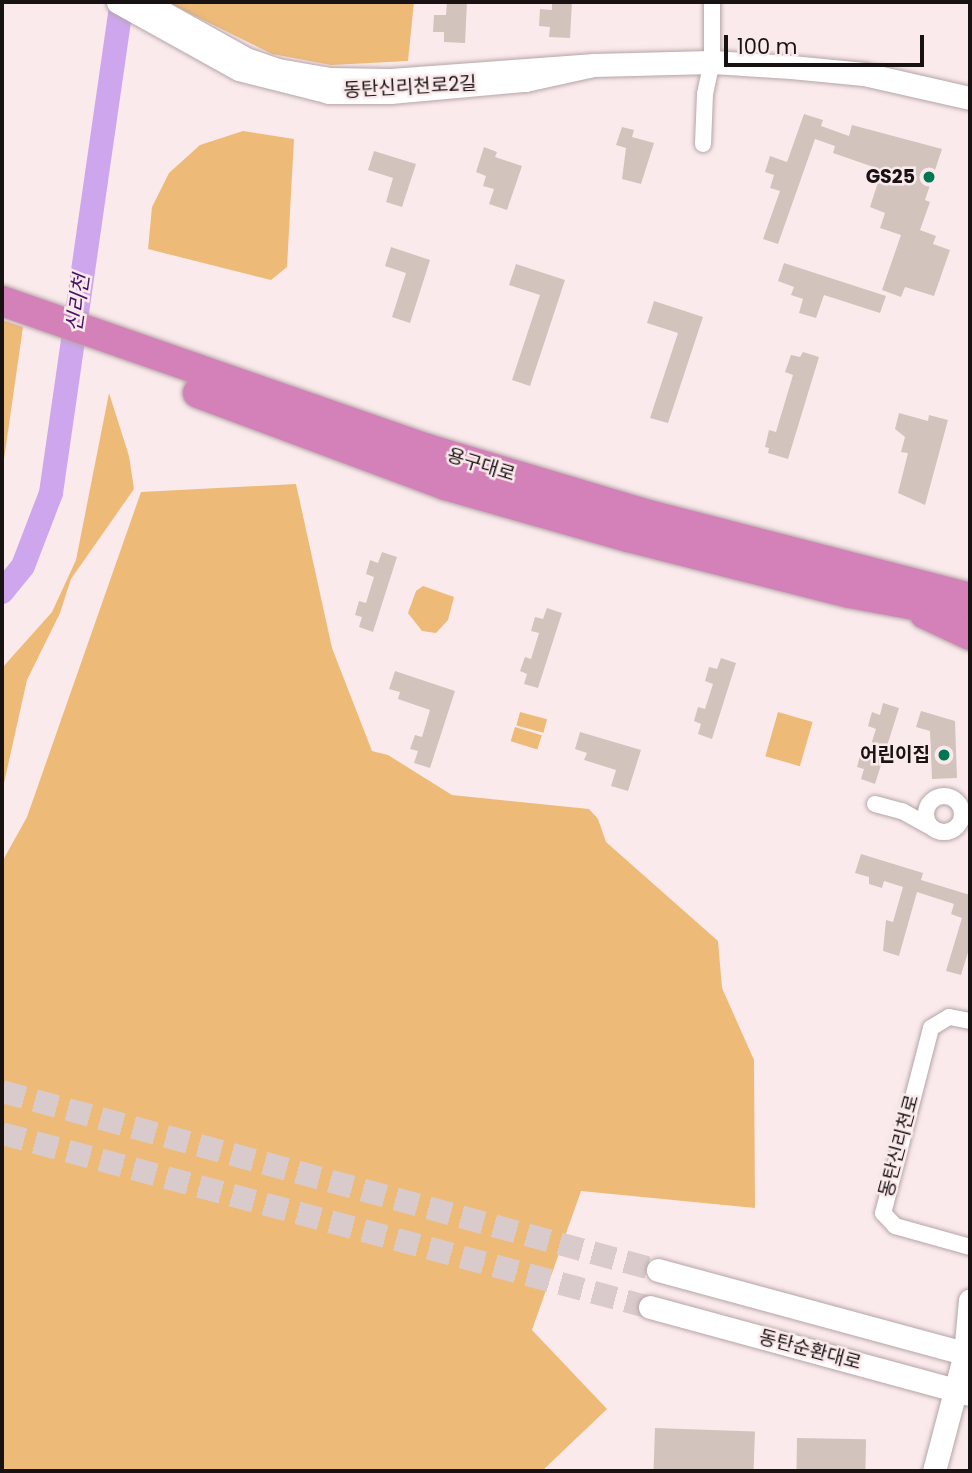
<!DOCTYPE html>
<html>
<head>
<meta charset="utf-8">
<style>
  body { margin:0 }
  #map { position:relative; width:972px; height:1473px; overflow:hidden; background:#fbeaec; font-family:Poppins,"Noto Sans KR",sans-serif }
  div>[style] { position:absolute }
  [style*='--x'] { left:calc(var(--x)*1px); top:calc(var(--y)*1px); width:calc(var(--w)*1px); rotate:calc(var(--a)*1deg) }
  .green>* { inset:0; background:#eeba78; transform-origin:0 0 }
  .river>* { height:24px; margin:-12px; padding:0 12px; transform-origin:12px; border-radius:12px; background:#cea6ed }
  .building>* { inset:0; background:#d2c3bd; transform-origin:0 0 }
  .secondary-tunnel>* { height:23px; margin-top:-11.5px; transform-origin:0; background:repeating-linear-gradient(90deg,#d9cacb 0 23px,transparent 0 34px) }
  .roads { filter:drop-shadow(0 0 2px #b5a5a7) drop-shadow(0 0 2px #b5a5a7) }
  .street>* { height:16px; margin:-8px; padding:0 8px; transform-origin:8px; border-radius:8px; background:#fff }
  .street>.ring { margin:-8px; padding:0; box-sizing:content-box; background:none; border:16px solid #fff; border-radius:50% }
  .secondary>* { height:23px; margin:-11.5px; padding:0 11.5px; transform-origin:11.5px; border-radius:11.5px; background:#fff }
  .highway>* { height:30px; margin:-15px; padding:0 15px; transform-origin:15px; border-radius:15px; background:#d381b8 }
  .dots>* { width:19px; height:19px; translate:-50% -50%; box-sizing:border-box; border:4px solid #fbeaec; border-radius:50% }
  span { translate:-50% -50%; white-space:nowrap; text-align:center; line-height:1.15; -webkit-text-stroke:5px #fbeaec; paint-order:stroke }
  .street-label { font-size:19px; color:#181213 }
  .poi-label { font-size:19px; color:#181213; font-weight:700 }
  .right { translate:-100% -50%; text-align:right }
  .water-label { font-size:21px; color:#481265; font-style:italic }
  .frame { position:absolute; inset:0; border:4px solid #181213; pointer-events:none }
  .scale { position:absolute; left:724px; top:35px; width:200px; height:32px; box-sizing:border-box; border:4px solid #181213; border-top:0; padding-left:9px; font-size:21px; line-height:24px; white-space:nowrap; color:#181213; -webkit-text-stroke:5px #fbeaec; paint-order:stroke }
</style>
</head>
<body>
<div id="map">
  <div class="green">
    <div style="clip-path:polygon(167px 2px,414px 2px,408px 61px,331px 65px,272px 54px)"></div>
    <div style="clip-path:polygon(243px 131px,294px 139px,287px 267px,271px 280px,148px 249px,152px 207px,169px 173px,200px 145px)"></div>
    <div style="clip-path:polygon(2px 320px,23px 327px,2px 473px)"></div>
    <div style="clip-path:polygon(109px 393px,129px 456px,134px 489px,71px 579px,60px 613px,27px 680px,2px 792px,2px 668px,52px 612px,76px 560px)"></div>
    <div style="clip-path:polygon(296px 484px,332px 648px,372px 751px,388px 755px,452px 795px,589px 809px,598px 819px,606px 842px,718px 941px,722px 988px,754px 1060px,755px 1208px,581px 1191px,532px 1330px,607px 1409px,542px 1471px,2px 1471px,2px 862px,27px 817px,141px 492px)"></div>
    <div style="clip-path:polygon(423px 586px,454px 597px,448px 620px,436px 633px,422px 631px,408px 613px,416px 591px)"></div>
    <div style="left:520px;top:712px;width:28px;height:14px;rotate:15deg"></div>
    <div style="left:778px;top:712px;width:36px;height:46px;rotate:16deg"></div>
    <div style="left:515px;top:727px;width:28px;height:15px;rotate:17deg"></div>
  </div>
  <div class="river">
    <div style="--x:2;--y:592;--w:33;--a:-51"></div>
    <div style="--x:23;--y:566;--w:78;--a:-69"></div>
    <div style="--x:51;--y:493;--w:496;--a:-81.8"></div>
  </div>
  <div class="building">
    <div style="clip-path:polygon(447px 2px,467px 2px,465px 43px,444px 42px,444px 32px,433px 32px,434px 15px,446px 15px)"></div>
    <div style="clip-path:polygon(552px 2px,572px 2px,570px 38px,549px 37px,550px 27px,539px 26px,540px 9px,552px 10px)"></div>
    <div style="clip-path:polygon(804px 114px,823px 120px,821px 126px,849px 136px,852px 125px,942px 149px,925px 200px,930px 202px,920px 230px,936px 236px,933px 244px,950px 250px,934px 296px,905px 287px,901px 297px,882px 290px,901px 235px,880px 228px,885px 213px,870px 207px,882px 170px,833px 153px,835px 146px,815px 139px,778px 244px,763px 239px,780px 191px,770px 188px,774px 175px,765px 172px,770px 156px,787px 162px)"></div>
    <div style="clip-path:polygon(622px 127px,634px 130px,632px 137px,654px 143px,641px 184px,622px 179px,626px 148px,616px 145px)"></div>
    <div style="clip-path:polygon(484px 147px,497px 152px,495px 157px,522px 166px,507px 210px,489px 204px,494px 189px,483px 186px,486px 176px,476px 172px)"></div>
    <div style="clip-path:polygon(374px 151px,416px 164px,402px 207px,386px 202px,393px 178px,368px 170px)"></div>
    <div style="clip-path:polygon(391px 247px,430px 260px,410px 323px,392px 317px,406px 273px,385px 266px)"></div>
    <div style="clip-path:polygon(784px 263px,886px 296px,880px 313px,824px 295px,816px 318px,799px 313px,803px 299px,791px 295px,794px 287px,778px 281px)"></div>
    <div style="clip-path:polygon(516px 264px,565px 280px,530px 386px,512px 380px,540px 295px,509px 285px)"></div>
    <div style="clip-path:polygon(654px 301px,703px 317px,668px 423px,650px 418px,678px 333px,647px 323px)"></div>
    <div style="clip-path:polygon(803px 352px,819px 357px,788px 459px,768px 453px,769px 448px,765px 447px,769px 430px,776px 432px,793px 375px,785px 372px,791px 355px,800px 357px)"></div>
    <div style="clip-path:polygon(899px 413px,928px 421px,929px 415px,948px 420px,925px 505px,898px 493px,908px 453px,901px 452px,905px 437px,895px 429px)"></div>
    <div style="clip-path:polygon(382px 552px,397px 557px,373px 632px,359px 627px,362px 617px,355px 615px,359px 601px,366px 603px,374px 577px,366px 574px,370px 560px,378px 563px)"></div>
    <div style="clip-path:polygon(547px 608px,562px 613px,538px 688px,524px 684px,527px 674px,520px 671px,525px 657px,531px 659px,539px 633px,531px 631px,535px 617px,543px 619px)"></div>
    <div style="clip-path:polygon(721px 658px,736px 663px,712px 739px,698px 734px,701px 724px,694px 721px,698px 707px,705px 709px,713px 684px,705px 681px,709px 667px,717px 669px)"></div>
    <div style="clip-path:polygon(395px 671px,455px 691px,430px 768px,414px 763px,418px 751px,410px 749px,415px 735px,422px 737px,430px 710px,398px 699px,400px 692px,389px 689px)"></div>
    <div style="clip-path:polygon(883px 703px,899px 708px,875px 784px,861px 779px,864px 769px,857px 767px,861px 752px,868px 754px,876px 729px,868px 726px,872px 712px,880px 715px)"></div>
    <div style="clip-path:polygon(921px 711px,955px 721px,957px 778px,932px 779px,930px 731px,916px 727px)"></div>
    <div style="clip-path:polygon(580px 732px,641px 750px,628px 791px,611px 786px,616px 770px,584px 760px,587px 753px,575px 749px)"></div>
    <div style="clip-path:polygon(861px 854px,923px 873px,921px 880px,970px 895px,970px 946px,961px 975px,946px 971px,962px 918px,951px 914px,954px 904px,917px 892px,899px 956px,883px 951px,886px 920px,893px 922px,903px 887px,884px 881px,882px 888px,869px 884px,869px 877px,855px 873px)"></div>
    <div style="left:655px;top:1428px;width:100px;height:43px;rotate:2deg"></div>
    <div style="left:797px;top:1438px;width:69px;height:33px;rotate:1deg"></div>
  </div>
  <div class="secondary-tunnel">
    <div style="--x:2;--y:1091;--w:680;--a:15.26"></div>
    <div style="--x:2;--y:1133;--w:671;--a:15.03"></div>
  </div>
  <div class="roads">
    <div class="street">
      <div style="--x:703;--y:144;--w:50;--a:-87.7"></div>
      <div style="--x:705;--y:94;--w:33;--a:-78"></div>
      <div style="--x:712;--y:62;--w:60;--a:-90"></div>
      <div class="ring" style="left:926px;top:796px;width:20px;height:20px"></div>
      <div style="--x:875;--y:804;--w:28;--a:15"></div>
      <div style="--x:902;--y:811;--w:33;--a:29"></div>
      <div style="--x:970;--y:1021;--w:21;--a:-169"></div>
      <div style="--x:949;--y:1017;--w:21;--a:149"></div>
      <div style="--x:931;--y:1028;--w:191;--a:104.5"></div>
      <div style="--x:883;--y:1213;--w:18;--a:47"></div>
      <div style="--x:895;--y:1226;--w:78;--a:15.6"></div>
    </div>
    <div class="secondary">
      <div style="--x:118;--y:2;--w:138;--a:29"></div>
      <div style="--x:239;--y:69;--w:93;--a:14.3"></div>
      <div style="--x:329;--y:92;--w:61;--a:0"></div>
      <div style="--x:390;--y:92;--w:136;--a:-5.1"></div>
      <div style="--x:525;--y:80;--w:71;--a:-12.3"></div>
      <div style="--x:594;--y:65;--w:207;--a:175.8"></div>
      <div style="--x:388;--y:80;--w:58;--a:-179"></div>
      <div style="--x:330;--y:79;--w:53;--a:-170.2"></div>
      <div style="--x:278;--y:70;--w:36;--a:-161"></div>
      <div style="--x:244;--y:58;--w:115;--a:-150.8"></div>
      <div style="--x:594;--y:65;--w:118;--a:-1.5"></div>
      <div style="--x:712;--y:62;--w:79;--a:3.6"></div>
      <div style="--x:791;--y:67;--w:73;--a:5.5"></div>
      <div style="--x:864;--y:74;--w:109;--a:12.8"></div>
      <div style="--x:658;--y:1270;--w:323;--a:15.2"></div>
      <div style="--x:650;--y:1307;--w:332;--a:15.2"></div>
      <div style="--x:934;--y:1471;--w:121;--a:-75.2"></div>
      <div style="--x:965;--y:1354;--w:54;--a:-84.7"></div>
    </div>
    <div class="highway">
      <div style="--x:2;--y:301;--w:450;--a:19.2"></div>
      <div style="--x:427;--y:449;--w:227;--a:16.6"></div>
      <div style="--x:645;--y:514;--w:336;--a:14.5"></div>
      <div style="--x:198;--y:393;--w:264;--a:20.4"></div>
      <div style="--x:445;--y:485;--w:190;--a:15.9"></div>
      <div style="--x:628;--y:537;--w:229;--a:14.2"></div>
      <div style="--x:850;--y:593;--w:105;--a:10.5"></div>
      <div style="--x:925;--y:614;--w:50;--a:25"></div>
    </div>
  </div>
  <div class="dots">
    <div style="left:929px;top:177px;background:#007753"></div>
    <div style="left:944px;top:755px;background:#007753"></div>
  </div>
  <div class="street-label">
    <span style="left:410px;top:87px;rotate:-3deg">동탄신리천로2길</span>
    <span style="left:481px;top:465px;rotate:17deg">용구대로</span>
    <span style="left:899px;top:1146px;rotate:-75deg">동탄신리천로</span>
    <span style="left:810px;top:1350px;rotate:15deg">동탄순환대로</span>
  </div>
  <div class="poi-label">
    <span class="right" style="left:915px;top:177px">GS25</span>
    <span class="right" style="left:930px;top:755px">어린이집</span>
  </div>
  <div class="water-label">
    <span style="left:78px;top:303px;rotate:-82deg">신리천</span>
  </div>
  <div class="frame"></div>
  <div class="scale">100 m</div>
</div>
</body>
</html>
